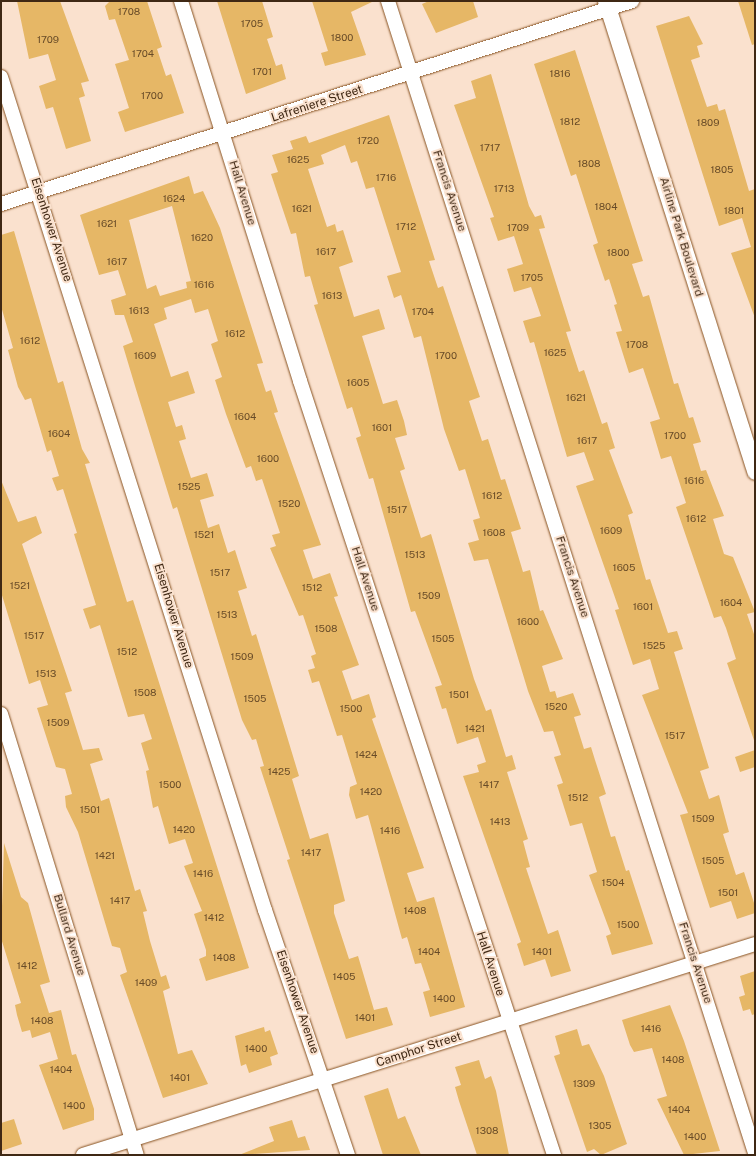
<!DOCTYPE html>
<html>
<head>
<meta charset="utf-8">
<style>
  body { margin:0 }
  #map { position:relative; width:756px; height:1156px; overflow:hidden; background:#fae1ce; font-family:"Public Sans",sans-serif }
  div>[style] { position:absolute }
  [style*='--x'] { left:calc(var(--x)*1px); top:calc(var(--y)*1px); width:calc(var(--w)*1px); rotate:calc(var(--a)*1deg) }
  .building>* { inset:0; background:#e6b766 }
  .roads { filter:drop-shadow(0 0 1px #885322) drop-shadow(0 0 1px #885322) }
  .minor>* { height:14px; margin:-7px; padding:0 7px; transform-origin:7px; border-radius:7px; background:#fff }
  .tertiary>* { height:16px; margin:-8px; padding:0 8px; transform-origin:8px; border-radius:8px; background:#fff }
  span { translate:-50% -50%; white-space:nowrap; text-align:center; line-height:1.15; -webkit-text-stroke:4px #fae1ce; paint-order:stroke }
  .number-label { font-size:10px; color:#694c28 }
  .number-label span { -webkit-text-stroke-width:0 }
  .street-label { font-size:12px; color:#3f2814 }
  .frame { position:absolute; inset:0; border:2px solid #3f2814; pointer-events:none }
</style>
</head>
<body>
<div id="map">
  <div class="building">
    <div style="clip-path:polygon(17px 1px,60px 1px,89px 81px,81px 83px,85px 96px,79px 98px,91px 141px,66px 149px,53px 107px,46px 109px,39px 86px,56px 80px,48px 54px,29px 59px)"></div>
    <div style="clip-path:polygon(110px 1px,147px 1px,162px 47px,157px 49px,166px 76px,171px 74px,184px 113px,125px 132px,118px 112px,129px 108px,115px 64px,129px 60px,115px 19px,109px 20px,105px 6px)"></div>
    <div style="clip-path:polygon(217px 1px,262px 1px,273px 37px,267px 39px,276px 66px,282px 64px,286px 79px,246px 94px)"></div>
    <div style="clip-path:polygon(312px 1px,374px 1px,351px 12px,366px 55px,325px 66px,321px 53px,328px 51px)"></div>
    <div style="clip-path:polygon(429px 1px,473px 1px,478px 17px,436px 33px,422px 4px)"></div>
    <div style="clip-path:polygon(738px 1px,755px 1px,755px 44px,752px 45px)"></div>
    <div style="clip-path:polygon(689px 16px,703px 44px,697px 46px,700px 57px,691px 60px,707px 107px,717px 104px,719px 111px,725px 109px,749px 191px,755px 189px,755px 318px,731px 253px,751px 247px,742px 218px,719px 226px,656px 26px)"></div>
    <div style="clip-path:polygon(575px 50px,643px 261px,632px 264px,643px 297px,649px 295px,674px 384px,678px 383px,689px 418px,693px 417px,701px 442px,693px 444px,701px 471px,706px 470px,724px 516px,713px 519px,724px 554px,733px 557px,755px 612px,747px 614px,755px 637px,755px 743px,727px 663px,736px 659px,726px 628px,721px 616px,714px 618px,676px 507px,686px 503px,671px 456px,661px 459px,650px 422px,660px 419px,643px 368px,629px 373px,616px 332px,622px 331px,614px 305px,617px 304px,609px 279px,605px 281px,593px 245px,598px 243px,576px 174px,571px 176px,534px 64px)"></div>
    <div style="clip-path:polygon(491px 74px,529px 206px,535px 217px,541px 215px,545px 228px,539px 229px,571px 331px,566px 332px,579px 372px,584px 370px,602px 424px,607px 422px,615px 448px,609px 450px,633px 513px,628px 515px,646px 580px,650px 579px,668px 633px,677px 631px,683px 649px,674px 652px,709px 768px,700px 771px,709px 799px,719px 795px,729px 832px,723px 834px,736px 875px,744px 872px,755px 906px,755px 913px,737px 919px,731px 901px,710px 908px,680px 815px,688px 813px,642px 695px,659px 689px,650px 659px,633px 665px,615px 610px,619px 609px,576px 486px,594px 480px,584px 452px,567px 457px,534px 342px,530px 343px,523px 321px,541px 316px,531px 287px,514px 292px,507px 269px,523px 264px,514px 236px,498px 241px,490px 218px,494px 217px,454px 105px,476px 98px,471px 81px)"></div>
    <div style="clip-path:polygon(389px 115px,435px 260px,429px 261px,438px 288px,443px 286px,480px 397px,469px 401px,482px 441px,488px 439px,501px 480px,505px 479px,521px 529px,511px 532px,523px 572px,530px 570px,540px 611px,543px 610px,563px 659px,542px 666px,550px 692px,555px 691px,557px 698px,573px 693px,581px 715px,574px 717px,584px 749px,591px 747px,595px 760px,606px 794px,599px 797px,611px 837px,615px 836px,626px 871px,629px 870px,653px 944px,612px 955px,606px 936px,611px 934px,589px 875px,597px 872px,582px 823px,570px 826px,557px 785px,563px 783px,554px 757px,561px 755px,553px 731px,544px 732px,528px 691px,488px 559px,474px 561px,468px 543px,479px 540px,473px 520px,480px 518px,465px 469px,459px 471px,444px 429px,421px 336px,414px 338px,401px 295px,394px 298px,387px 276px,401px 272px,374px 187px,366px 189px,357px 161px,351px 163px,345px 145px,321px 155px,324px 164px,308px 169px,327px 227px,335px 224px,337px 232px,343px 230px,353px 262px,339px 267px,354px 317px,379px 309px,385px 329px,362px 336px,383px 404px,397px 400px,404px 421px,407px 435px,395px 438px,405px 469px,400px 471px,421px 538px,431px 534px,474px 679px,486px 711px,491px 709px,506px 757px,512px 755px,516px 769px,507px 772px,528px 839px,523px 841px,530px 867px,526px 868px,548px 934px,558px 930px,571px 971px,551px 977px,545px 959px,524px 966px,517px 944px,521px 942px,463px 776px,479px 772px,477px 765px,486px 762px,478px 737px,457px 744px,446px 708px,442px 709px,435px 687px,442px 685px,415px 611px,411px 612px,373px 478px,369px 479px,356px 438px,361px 436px,352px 407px,347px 409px,314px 305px,318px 304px,310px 276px,305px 277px,296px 233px,291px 234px,271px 174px,278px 172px,272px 155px,293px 149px,290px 141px,306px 136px,309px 143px)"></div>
    <div style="clip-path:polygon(evenodd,189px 176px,194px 194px,203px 191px,220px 228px,263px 363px,257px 364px,266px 392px,271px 390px,278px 412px,274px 413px,321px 545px,303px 550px,313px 579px,330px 573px,338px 596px,334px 597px,359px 665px,342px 671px,352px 700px,369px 694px,376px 717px,372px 719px,424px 868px,407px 873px,417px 902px,434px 897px,465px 1007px,430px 1017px,423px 992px,430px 990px,421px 963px,415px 964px,407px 937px,402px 939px,368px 815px,356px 819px,349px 795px,350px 787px,357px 784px,342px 735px,337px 736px,319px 681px,312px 683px,308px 670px,315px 668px,311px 656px,316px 654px,303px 615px,299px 616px,270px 548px,276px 546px,272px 535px,280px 533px,262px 479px,256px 481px,251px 466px,246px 468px,226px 414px,215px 380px,222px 377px,211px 344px,218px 341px,208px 309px,195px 313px,191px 299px,164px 308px,167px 319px,154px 324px,171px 377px,188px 371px,195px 393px,168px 402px,176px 427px,182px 425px,186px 439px,179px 441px,191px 478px,207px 473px,214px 496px,200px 500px,208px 528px,219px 524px,228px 553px,235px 550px,247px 588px,238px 591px,252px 636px,256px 634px,299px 776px,292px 779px,310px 839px,328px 833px,345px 901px,334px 905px,334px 913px,349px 959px,358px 956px,374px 1010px,387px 1007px,393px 1025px,346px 1039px,287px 860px,290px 859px,260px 767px,264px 766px,256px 739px,252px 740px,242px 720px,177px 507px,173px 509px,135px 386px,123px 346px,133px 342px,124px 315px,115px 315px,111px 300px,126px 295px,118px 270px,99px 275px,80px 215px,189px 176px,172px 206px,191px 281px,186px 282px,187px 288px,160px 296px,156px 285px,147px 289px,129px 220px,172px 206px)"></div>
    <div style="clip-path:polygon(14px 231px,58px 383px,63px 381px,82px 449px,90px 463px,85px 464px,127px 602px,133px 600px,249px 968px,206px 981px,199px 959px,206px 956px,206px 950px,194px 914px,202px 911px,184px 866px,193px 863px,185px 839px,169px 844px,158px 806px,153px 808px,146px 771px,149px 770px,141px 743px,152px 739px,144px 714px,128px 717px,100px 625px,90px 629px,83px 609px,96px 605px,74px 534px,77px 533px,63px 489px,57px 491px,52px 478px,59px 476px,51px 450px,47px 452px,31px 398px,25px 400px,18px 387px,8px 350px,13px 348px,1px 306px,1px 235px)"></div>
    <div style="clip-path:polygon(1px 480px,18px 522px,36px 516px,42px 533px,22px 544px,72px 691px,65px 693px,83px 750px,99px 748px,103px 760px,90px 764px,101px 801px,109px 798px,135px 891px,140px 889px,147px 911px,143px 912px,150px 941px,161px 977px,166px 975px,170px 988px,163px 991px,178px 1054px,192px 1050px,208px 1084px,163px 1098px,120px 975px,127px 972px,120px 948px,112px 946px,78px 832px,66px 807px,65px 796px,72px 794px,65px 769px,56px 767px,37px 708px,48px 705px,40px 680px,29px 684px,1px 592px)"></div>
    <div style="clip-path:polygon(755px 750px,755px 767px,740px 772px,735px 757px)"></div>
    <div style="clip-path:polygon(4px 843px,21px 897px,28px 903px,50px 982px,40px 985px,49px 1013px,61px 1010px,72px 1055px,76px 1054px,94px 1109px,94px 1120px,63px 1130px,39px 1065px,58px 1059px,50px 1032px,32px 1038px,30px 1030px,22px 1032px,17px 1015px,15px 1005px,21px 1003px,1px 938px)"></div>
    <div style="clip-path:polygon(755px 971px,755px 1014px,752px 1015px,750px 1009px,743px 1011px,739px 997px,745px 995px,740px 976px)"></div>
    <div style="clip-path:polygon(670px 1005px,684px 1041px,720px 1151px,684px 1155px,657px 1099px,667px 1096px,652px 1048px,634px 1052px,630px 1045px,622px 1020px)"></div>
    <div style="clip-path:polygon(264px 1027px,265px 1032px,270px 1030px,278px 1054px,270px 1057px,272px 1065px,249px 1073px,246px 1064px,241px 1066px,235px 1036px)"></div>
    <div style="clip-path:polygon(577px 1029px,582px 1046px,589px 1044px,604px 1076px,627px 1144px,601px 1155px,594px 1149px,587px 1152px,554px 1056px,560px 1054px,555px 1036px)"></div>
    <div style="clip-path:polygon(479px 1060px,485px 1079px,491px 1076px,496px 1091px,509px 1155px,477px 1155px,459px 1101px,455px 1087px,461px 1085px,455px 1067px)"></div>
    <div style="clip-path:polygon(388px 1088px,398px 1119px,405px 1116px,421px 1155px,383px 1155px,364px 1096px)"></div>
    <div style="clip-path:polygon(14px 1119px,22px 1144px,1px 1151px,1px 1123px)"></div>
    <div style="clip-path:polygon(292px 1120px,298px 1138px,305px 1136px,310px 1150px,239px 1155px,274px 1141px,269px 1127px)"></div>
  </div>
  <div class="roads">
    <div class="minor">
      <div style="--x:181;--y:1;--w:398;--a:72.6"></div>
      <div style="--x:300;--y:381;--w:815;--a:71.83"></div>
      <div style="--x:388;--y:1;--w:1209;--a:72.33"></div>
      <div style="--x:1;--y:77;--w:874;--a:72.42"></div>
      <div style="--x:265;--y:910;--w:259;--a:71.3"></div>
      <div style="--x:1;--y:204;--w:663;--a:-17.83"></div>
      <div style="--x:1;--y:714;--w:461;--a:72.9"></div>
      <div style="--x:83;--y:1155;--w:704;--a:-17.43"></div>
    </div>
    <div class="tertiary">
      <div style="--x:606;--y:1;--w:494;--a:72.4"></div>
    </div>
  </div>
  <div class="number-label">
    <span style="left:129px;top:12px">1708</span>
    <span style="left:252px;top:24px">1705</span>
    <span style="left:342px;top:38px">1800</span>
    <span style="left:48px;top:40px">1709</span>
    <span style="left:143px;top:54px">1704</span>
    <span style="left:262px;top:72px">1701</span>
    <span style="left:560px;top:74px">1816</span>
    <span style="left:152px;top:96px">1700</span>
    <span style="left:570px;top:122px">1812</span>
    <span style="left:708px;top:123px">1809</span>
    <span style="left:368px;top:141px">1720</span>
    <span style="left:490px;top:148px">1717</span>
    <span style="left:298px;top:160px">1625</span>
    <span style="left:589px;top:164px">1808</span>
    <span style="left:722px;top:170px">1805</span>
    <span style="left:386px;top:178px">1716</span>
    <span style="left:504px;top:189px">1713</span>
    <span style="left:174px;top:199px">1624</span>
    <span style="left:606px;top:207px">1804</span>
    <span style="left:302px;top:209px">1621</span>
    <span style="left:734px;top:211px">1801</span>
    <span style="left:107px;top:224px">1621</span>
    <span style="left:406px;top:227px">1712</span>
    <span style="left:518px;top:228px">1709</span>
    <span style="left:202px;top:238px">1620</span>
    <span style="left:326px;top:252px">1617</span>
    <span style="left:618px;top:253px">1800</span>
    <span style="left:117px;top:262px">1617</span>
    <span style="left:532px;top:278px">1705</span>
    <span style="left:204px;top:285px">1616</span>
    <span style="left:332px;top:296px">1613</span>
    <span style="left:139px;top:311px">1613</span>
    <span style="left:423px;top:312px">1704</span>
    <span style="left:235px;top:334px">1612</span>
    <span style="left:30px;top:341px">1612</span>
    <span style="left:637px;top:345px">1708</span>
    <span style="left:555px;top:353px">1625</span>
    <span style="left:145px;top:356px">1609</span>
    <span style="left:446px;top:356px">1700</span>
    <span style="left:358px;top:383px">1605</span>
    <span style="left:576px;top:398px">1621</span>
    <span style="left:245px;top:417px">1604</span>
    <span style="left:382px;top:428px">1601</span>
    <span style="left:59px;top:434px">1604</span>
    <span style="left:675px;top:436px">1700</span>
    <span style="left:587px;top:441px">1617</span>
    <span style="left:268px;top:459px">1600</span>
    <span style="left:694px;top:481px">1616</span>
    <span style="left:189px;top:487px">1525</span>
    <span style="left:492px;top:496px">1612</span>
    <span style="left:289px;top:504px">1520</span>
    <span style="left:397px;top:510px">1517</span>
    <span style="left:696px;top:519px">1612</span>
    <span style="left:611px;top:531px">1609</span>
    <span style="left:494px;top:533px">1608</span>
    <span style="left:204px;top:535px">1521</span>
    <span style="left:415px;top:555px">1513</span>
    <span style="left:624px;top:568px">1605</span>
    <span style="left:220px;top:573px">1517</span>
    <span style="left:20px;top:586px">1521</span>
    <span style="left:312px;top:588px">1512</span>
    <span style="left:429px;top:596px">1509</span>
    <span style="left:731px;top:603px">1604</span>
    <span style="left:643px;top:607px">1601</span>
    <span style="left:227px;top:615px">1513</span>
    <span style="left:528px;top:622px">1600</span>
    <span style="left:326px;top:629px">1508</span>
    <span style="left:34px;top:636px">1517</span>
    <span style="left:443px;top:639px">1505</span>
    <span style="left:654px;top:646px">1525</span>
    <span style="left:127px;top:652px">1512</span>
    <span style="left:242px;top:657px">1509</span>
    <span style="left:46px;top:674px">1513</span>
    <span style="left:145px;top:693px">1508</span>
    <span style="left:459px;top:695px">1501</span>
    <span style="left:255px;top:699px">1505</span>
    <span style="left:556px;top:707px">1520</span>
    <span style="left:351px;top:709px">1500</span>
    <span style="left:58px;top:723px">1509</span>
    <span style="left:475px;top:729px">1421</span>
    <span style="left:675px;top:736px">1517</span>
    <span style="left:366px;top:755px">1424</span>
    <span style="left:279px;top:772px">1425</span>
    <span style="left:170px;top:785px">1500</span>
    <span style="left:489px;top:785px">1417</span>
    <span style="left:371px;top:792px">1420</span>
    <span style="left:578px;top:798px">1512</span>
    <span style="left:90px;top:810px">1501</span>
    <span style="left:703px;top:819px">1509</span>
    <span style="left:500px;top:822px">1413</span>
    <span style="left:184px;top:830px">1420</span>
    <span style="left:390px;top:831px">1416</span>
    <span style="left:311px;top:853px">1417</span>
    <span style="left:105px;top:856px">1421</span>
    <span style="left:713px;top:861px">1505</span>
    <span style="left:203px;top:874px">1416</span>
    <span style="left:613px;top:883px">1504</span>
    <span style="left:728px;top:893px">1501</span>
    <span style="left:120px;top:901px">1417</span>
    <span style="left:415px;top:911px">1408</span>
    <span style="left:214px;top:918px">1412</span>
    <span style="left:628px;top:925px">1500</span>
    <span style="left:429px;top:952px">1404</span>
    <span style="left:542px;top:952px">1401</span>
    <span style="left:224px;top:958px">1408</span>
    <span style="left:27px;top:966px">1412</span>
    <span style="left:344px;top:977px">1405</span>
    <span style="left:146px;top:983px">1409</span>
    <span style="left:444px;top:999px">1400</span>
    <span style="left:365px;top:1018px">1401</span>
    <span style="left:42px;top:1021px">1408</span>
    <span style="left:651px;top:1029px">1416</span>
    <span style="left:256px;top:1049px">1400</span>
    <span style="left:673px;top:1060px">1408</span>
    <span style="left:61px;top:1070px">1404</span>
    <span style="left:180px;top:1078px">1401</span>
    <span style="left:584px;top:1084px">1309</span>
    <span style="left:74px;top:1106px">1400</span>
    <span style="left:679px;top:1110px">1404</span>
    <span style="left:600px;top:1126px">1305</span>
    <span style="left:487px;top:1131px">1308</span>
    <span style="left:695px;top:1137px">1400</span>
  </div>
  <div class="street-label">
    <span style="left:317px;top:104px;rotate:-18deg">Lafreniere Street</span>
    <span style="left:449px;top:191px;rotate:72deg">Francis Avenue</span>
    <span style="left:242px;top:193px;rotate:73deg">Hall Avenue</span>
    <span style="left:51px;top:230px;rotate:72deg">Eisenhower Avenue</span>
    <span style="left:681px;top:237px;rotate:73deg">Airline Park Boulevard</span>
    <span style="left:572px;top:577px;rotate:72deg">Francis Avenue</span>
    <span style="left:365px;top:579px;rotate:72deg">Hall Avenue</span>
    <span style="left:173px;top:616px;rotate:73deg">Eisenhower Avenue</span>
    <span style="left:69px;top:935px;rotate:73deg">Bullard Avenue</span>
    <span style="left:695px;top:963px;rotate:72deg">Francis Avenue</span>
    <span style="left:490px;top:964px;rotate:72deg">Hall Avenue</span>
    <span style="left:297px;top:1002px;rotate:71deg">Eisenhower Avenue</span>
    <span style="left:419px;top:1050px;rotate:-18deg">Camphor Street</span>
  </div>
  <div class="frame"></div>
</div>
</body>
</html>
